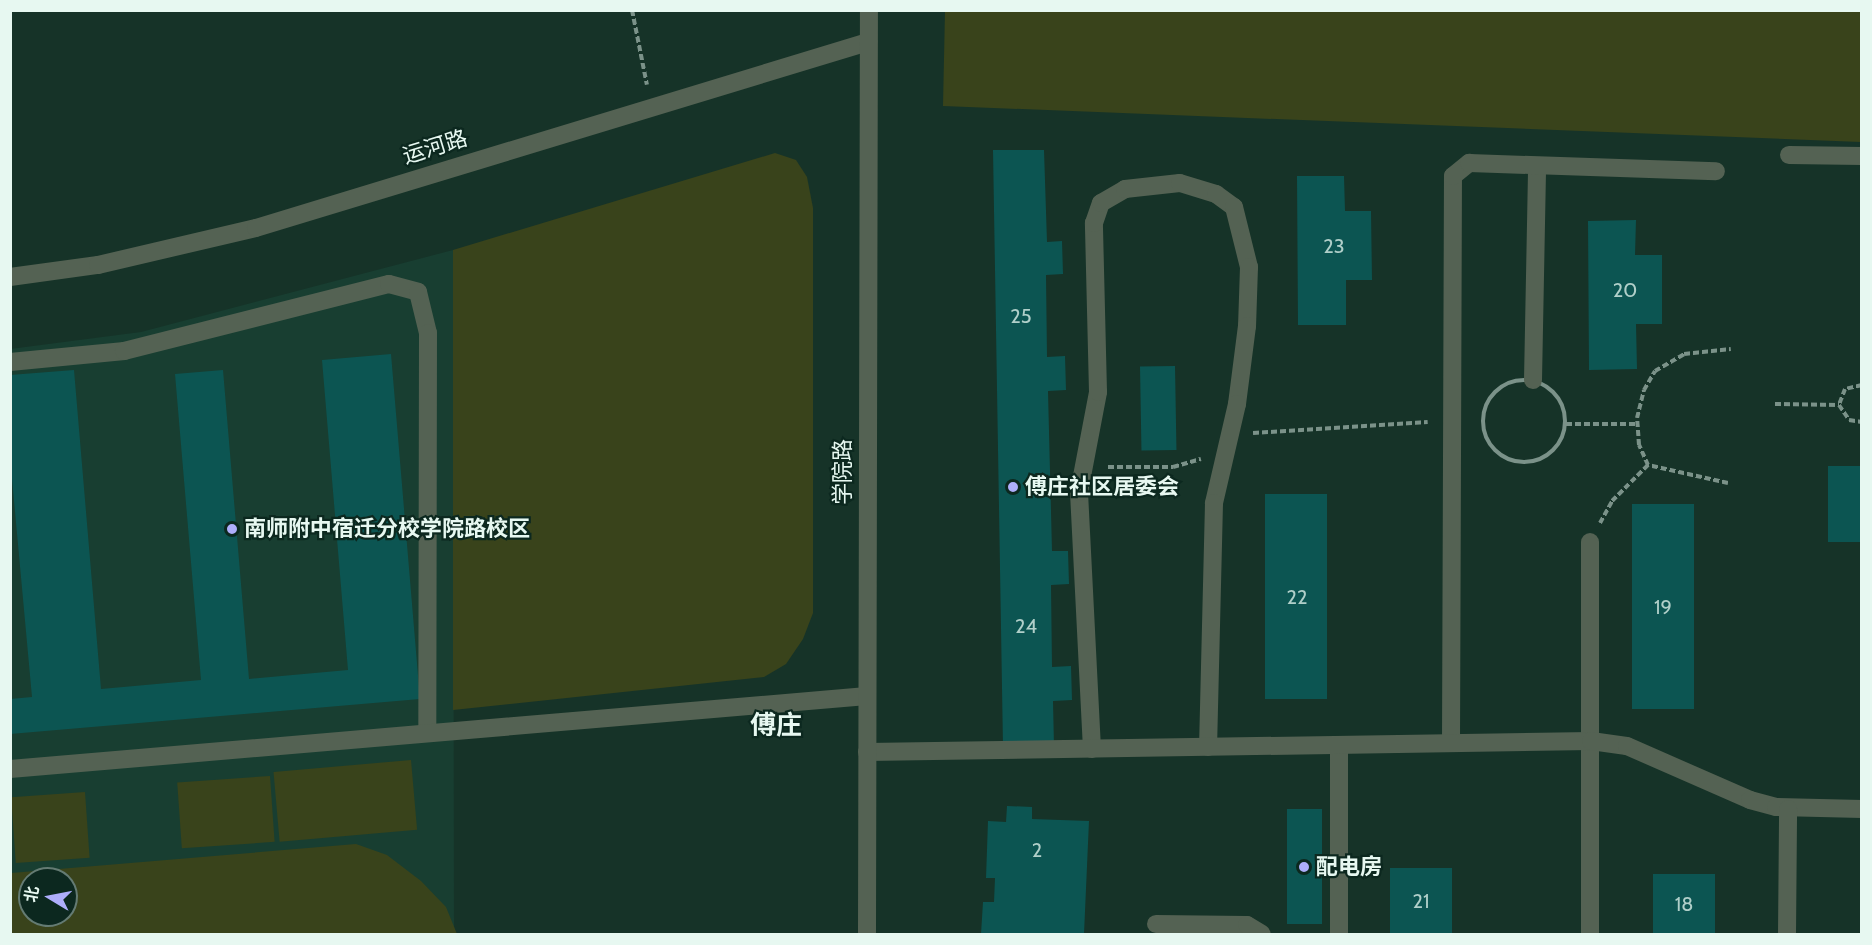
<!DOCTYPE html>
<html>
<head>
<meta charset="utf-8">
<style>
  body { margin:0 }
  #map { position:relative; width:1872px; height:945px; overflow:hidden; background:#163328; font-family:Cabin,"Noto Sans SC",sans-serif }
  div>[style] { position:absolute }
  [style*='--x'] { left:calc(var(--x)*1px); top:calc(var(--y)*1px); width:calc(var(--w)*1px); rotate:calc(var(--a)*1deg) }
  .built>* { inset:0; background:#183e31 }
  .green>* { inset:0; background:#39431b; transform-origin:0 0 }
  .building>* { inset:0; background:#0c5552; transform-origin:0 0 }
  .path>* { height:4px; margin-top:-2px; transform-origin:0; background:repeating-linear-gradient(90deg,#7b9289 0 6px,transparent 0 9px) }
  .path>.ring { margin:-2px; padding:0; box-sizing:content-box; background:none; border:4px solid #7b9289; border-radius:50% }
  .minor>* { height:18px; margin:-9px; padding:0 9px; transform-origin:9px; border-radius:9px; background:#546253 }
  .dots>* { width:16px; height:16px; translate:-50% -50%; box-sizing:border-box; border:3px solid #0c281f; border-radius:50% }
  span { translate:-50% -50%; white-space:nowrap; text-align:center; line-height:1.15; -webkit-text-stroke:4.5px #0c281f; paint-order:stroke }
  .number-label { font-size:20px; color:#b0cfc9 }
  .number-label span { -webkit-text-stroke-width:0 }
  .street-label { font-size:22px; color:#e7f8f1 }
  .poi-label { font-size:22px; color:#e7f8f1; font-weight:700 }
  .left { translate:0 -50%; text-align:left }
  .quarter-label { font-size:26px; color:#e7f8f1; font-weight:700 }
  .frame { position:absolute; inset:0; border:12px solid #e7f8f1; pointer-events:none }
  .north { position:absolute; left:18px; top:867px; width:60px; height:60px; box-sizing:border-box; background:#0c281f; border:2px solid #647b73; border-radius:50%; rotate:280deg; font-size:16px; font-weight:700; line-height:24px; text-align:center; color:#e7f8f1 }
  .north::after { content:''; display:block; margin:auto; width:21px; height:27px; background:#aeaefb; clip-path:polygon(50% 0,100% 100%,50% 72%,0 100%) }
</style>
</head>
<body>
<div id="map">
  <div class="built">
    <div style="clip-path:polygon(evenodd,453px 250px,454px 934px,11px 934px,10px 349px,141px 332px,453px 250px,30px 879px,66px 879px,66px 915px,30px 915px,30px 879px)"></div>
  </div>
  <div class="green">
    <div style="clip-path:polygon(945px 11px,1861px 11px,1861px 142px,943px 106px)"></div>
    <div style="clip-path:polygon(775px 153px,796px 160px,807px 177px,813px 208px,813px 613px,803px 639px,786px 664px,764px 677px,453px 710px,453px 250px)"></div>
    <div style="left:411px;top:760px;width:70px;height:138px;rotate:85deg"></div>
    <div style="left:270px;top:776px;width:66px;height:93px;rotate:86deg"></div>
    <div style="left:85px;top:792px;width:66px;height:74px;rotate:86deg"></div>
    <div style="clip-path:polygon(evenodd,356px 844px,387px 855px,421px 881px,446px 907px,457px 934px,11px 934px,11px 873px,356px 844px,30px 879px,66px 879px,66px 915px,30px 915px,30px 879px)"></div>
  </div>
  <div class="building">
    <div style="clip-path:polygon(993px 150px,1044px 150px,1047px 242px,1062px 241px,1063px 274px,1046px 275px,1047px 357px,1065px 356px,1066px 390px,1048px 391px,1052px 551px,1068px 551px,1069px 584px,1051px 585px,1052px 667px,1071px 666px,1072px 700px,1053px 701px,1054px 746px,1003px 747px)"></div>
    <div style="clip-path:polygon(1297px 176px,1344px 176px,1345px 211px,1371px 211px,1372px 280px,1346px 280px,1346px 325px,1298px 325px)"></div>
    <div style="clip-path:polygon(1636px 220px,1635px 255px,1662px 255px,1662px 324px,1636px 324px,1637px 369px,1589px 370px,1588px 221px)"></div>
    <div style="clip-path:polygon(391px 354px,420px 699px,10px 734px,10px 699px,32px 697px,10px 457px,10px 375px,74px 370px,101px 689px,201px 680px,175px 374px,223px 370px,249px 679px,348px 670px,322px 360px)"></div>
    <div style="left:1175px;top:366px;width:84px;height:35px;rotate:89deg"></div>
    <div style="left:1828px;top:466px;width:34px;height:76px"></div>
    <div style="left:1265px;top:494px;width:62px;height:205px"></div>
    <div style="left:1694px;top:504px;width:205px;height:62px;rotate:90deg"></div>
    <div style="clip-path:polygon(1007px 806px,1032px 807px,1032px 819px,1089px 821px,1084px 934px,981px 934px,983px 902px,994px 902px,995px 878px,986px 878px,988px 821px,1006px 822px)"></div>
    <div style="left:1287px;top:809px;width:35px;height:115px"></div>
    <div style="left:1390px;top:868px;width:62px;height:66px"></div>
    <div style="left:1653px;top:874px;width:62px;height:60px"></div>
  </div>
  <div class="path">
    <div style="--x:632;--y:10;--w:76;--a:78.7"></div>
    <div class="ring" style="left:1483px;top:380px;width:78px;height:78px"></div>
    <div style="--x:1862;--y:385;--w:17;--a:167"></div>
    <div style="--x:1845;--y:389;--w:17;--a:111"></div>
    <div style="--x:1839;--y:405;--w:18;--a:56"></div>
    <div style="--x:1849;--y:420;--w:13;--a:9"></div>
    <div style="--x:1775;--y:404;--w:64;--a:0.9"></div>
    <div style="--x:1566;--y:424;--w:72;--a:0"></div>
    <div style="--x:1253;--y:433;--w:175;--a:-3.6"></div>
    <div style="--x:1108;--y:467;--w:65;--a:0"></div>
    <div style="--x:1173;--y:467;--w:29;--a:-16"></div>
    <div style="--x:1728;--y:483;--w:82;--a:-167.3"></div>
    <div style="--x:1648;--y:465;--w:22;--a:-114"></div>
    <div style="--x:1639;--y:445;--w:27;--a:-94"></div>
    <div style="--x:1637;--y:418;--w:29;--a:-76"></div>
    <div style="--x:1644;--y:390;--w:22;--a:-60"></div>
    <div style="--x:1655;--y:371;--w:34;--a:-30"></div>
    <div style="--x:1684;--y:354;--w:47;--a:-6.1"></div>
    <div style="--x:1600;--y:523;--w:25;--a:-61"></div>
    <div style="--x:1612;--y:501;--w:51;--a:-45"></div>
  </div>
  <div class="minor">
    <div style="--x:1789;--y:155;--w:73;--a:0.8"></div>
    <div style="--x:10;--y:277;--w:89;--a:-7.8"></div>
    <div style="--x:98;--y:265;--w:162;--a:-13.2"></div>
    <div style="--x:256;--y:228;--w:640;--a:-16.91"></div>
    <div style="--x:10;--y:362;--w:115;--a:-5.5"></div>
    <div style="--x:124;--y:351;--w:273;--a:-14.2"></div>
    <div style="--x:389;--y:284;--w:30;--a:15"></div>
    <div style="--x:418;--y:292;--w:42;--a:76.3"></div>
    <div style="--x:428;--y:333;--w:400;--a:90.1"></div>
    <div style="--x:1533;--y:380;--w:214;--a:-88.9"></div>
    <div style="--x:1590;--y:542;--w:392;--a:90"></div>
    <div style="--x:1451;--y:743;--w:567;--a:-89.8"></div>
    <div style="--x:1453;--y:176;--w:21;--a:-39"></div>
    <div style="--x:1469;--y:163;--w:247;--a:1.9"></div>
    <div style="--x:1339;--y:745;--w:189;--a:90"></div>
    <div style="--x:1092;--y:749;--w:257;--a:-92.9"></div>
    <div style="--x:1079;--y:492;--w:102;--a:-79.2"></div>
    <div style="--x:1098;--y:392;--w:169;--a:-91.4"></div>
    <div style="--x:1094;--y:223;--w:21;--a:-71"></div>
    <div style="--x:1101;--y:203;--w:28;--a:-30"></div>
    <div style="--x:1125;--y:189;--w:55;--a:-6.2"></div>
    <div style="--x:1180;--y:183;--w:38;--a:17"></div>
    <div style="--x:1216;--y:194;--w:22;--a:36"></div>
    <div style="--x:1234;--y:207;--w:62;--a:76"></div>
    <div style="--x:1249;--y:267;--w:59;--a:91.9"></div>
    <div style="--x:1247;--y:326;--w:79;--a:97.3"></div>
    <div style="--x:1237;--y:404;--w:102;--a:103.1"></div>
    <div style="--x:1214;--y:503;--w:244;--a:91.4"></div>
    <div style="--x:867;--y:752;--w:724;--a:-0.87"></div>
    <div style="--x:1591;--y:741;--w:36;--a:8"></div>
    <div style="--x:1627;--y:746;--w:134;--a:23.7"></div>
    <div style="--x:1750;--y:800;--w:27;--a:15"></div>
    <div style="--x:1776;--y:807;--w:86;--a:1.3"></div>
    <div style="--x:10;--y:769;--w:860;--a:-4.87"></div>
    <div style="--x:1156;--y:924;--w:91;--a:0.6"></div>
    <div style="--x:1247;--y:925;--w:17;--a:31"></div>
    <div style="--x:867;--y:934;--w:924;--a:-89.88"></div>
    <div style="--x:1787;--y:934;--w:125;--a:-89.5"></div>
  </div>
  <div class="dots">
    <div style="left:1013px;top:487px;background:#aeaefb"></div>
    <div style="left:232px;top:529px;background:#aeaefb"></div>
    <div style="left:1304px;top:867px;background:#aeaefb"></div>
  </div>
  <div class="number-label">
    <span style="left:1334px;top:246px">23</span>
    <span style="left:1625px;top:290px">20</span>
    <span style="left:1021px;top:316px">25</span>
    <span style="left:1297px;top:597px">22</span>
    <span style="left:1663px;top:607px">19</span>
    <span style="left:1026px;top:626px">24</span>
    <span style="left:1037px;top:850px">2</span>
    <span style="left:1421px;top:901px">21</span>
    <span style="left:1684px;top:904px">18</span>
  </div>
  <div class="street-label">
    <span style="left:435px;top:147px;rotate:-17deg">运河路</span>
    <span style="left:843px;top:472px;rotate:-90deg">学院路</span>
  </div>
  <div class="poi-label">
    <span class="left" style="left:1025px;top:487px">傅庄社区居委会</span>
    <span class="left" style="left:244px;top:529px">南师附中宿迁分校学院路校区</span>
    <span class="left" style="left:1316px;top:867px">配电房</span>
  </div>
  <div class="quarter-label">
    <span style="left:776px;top:726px">傅庄</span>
  </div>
  <div class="frame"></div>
  <div class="north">北</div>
</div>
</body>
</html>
